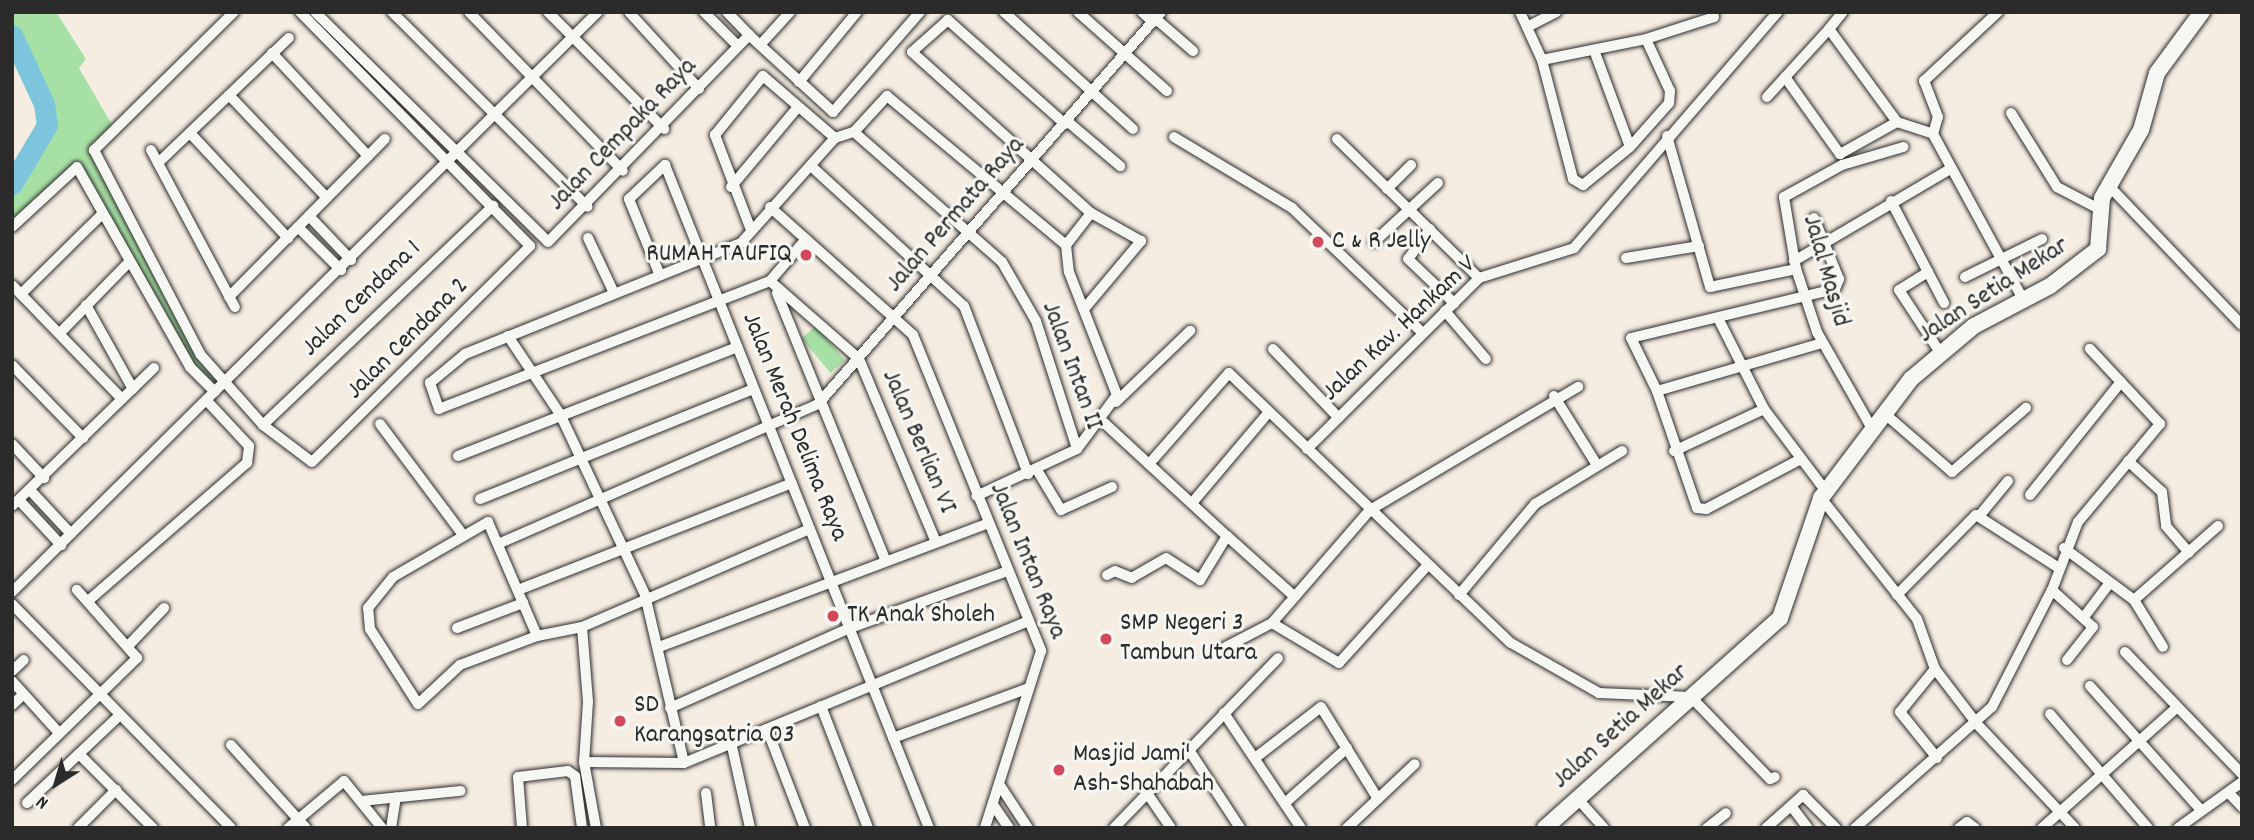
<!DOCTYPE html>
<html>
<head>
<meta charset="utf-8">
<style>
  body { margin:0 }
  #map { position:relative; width:2254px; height:840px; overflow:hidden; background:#f6ede2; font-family:Dekko,sans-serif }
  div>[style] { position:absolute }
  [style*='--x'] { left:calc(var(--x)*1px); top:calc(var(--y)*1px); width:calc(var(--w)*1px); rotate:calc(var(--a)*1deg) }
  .green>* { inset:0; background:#a7e0a5; transform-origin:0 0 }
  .river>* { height:21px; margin:-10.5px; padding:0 10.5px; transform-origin:10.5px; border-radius:10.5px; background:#7cc5dd }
  .roads { filter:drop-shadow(0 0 2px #2b2b2b) drop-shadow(0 0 2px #2b2b2b) }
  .street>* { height:10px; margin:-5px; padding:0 5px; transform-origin:5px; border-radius:5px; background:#f6f6f2 }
  .secondary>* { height:16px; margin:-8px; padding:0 8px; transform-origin:8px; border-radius:8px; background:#f6f6f2 }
  .dots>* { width:19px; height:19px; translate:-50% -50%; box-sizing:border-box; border:4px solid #f6f6f2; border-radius:50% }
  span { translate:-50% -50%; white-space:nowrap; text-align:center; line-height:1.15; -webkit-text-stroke:6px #f6f6f2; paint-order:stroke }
  .street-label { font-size:26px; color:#2b2b2b }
  .poi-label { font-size:26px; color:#2b2b2b }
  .left { translate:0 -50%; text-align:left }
  .right { translate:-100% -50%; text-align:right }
  .frame { position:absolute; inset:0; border:14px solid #2b2b2b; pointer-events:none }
  .north { position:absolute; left:21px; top:749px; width:70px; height:70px; -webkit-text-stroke:5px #f6f6f2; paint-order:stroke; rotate:217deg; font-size:19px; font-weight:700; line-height:28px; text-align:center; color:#2b2b2b }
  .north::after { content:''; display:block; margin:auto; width:24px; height:32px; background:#2b2b2b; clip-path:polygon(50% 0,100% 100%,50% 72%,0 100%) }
</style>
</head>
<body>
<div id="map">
  <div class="green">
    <div style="clip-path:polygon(12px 12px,56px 12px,86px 59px,79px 68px,115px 130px,94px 151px,156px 274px,224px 384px,215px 392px,190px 367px,77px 168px,12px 227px,12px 184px,47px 125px,44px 104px,12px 39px)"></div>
    <div style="left:816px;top:326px;width:45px;height:19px;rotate:50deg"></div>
  </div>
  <div class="river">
    <div style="--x:12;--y:35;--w:76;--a:65.1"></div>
    <div style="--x:44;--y:104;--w:21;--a:82"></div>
    <div style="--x:47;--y:125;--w:69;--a:120.7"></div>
  </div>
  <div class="roads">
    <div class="street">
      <div style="--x:234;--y:12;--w:197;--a:135.4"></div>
      <div style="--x:94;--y:150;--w:230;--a:62.5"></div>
      <div style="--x:200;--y:354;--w:95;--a:48.4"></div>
      <div style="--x:263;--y:425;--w:61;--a:37.1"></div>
      <div style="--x:312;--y:462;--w:307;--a:-44.7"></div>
      <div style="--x:530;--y:246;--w:328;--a:-134.5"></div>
      <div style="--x:315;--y:12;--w:327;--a:44.6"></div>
      <div style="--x:548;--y:242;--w:289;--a:-45.8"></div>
      <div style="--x:749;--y:35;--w:114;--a:42.5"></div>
      <div style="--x:833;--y:112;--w:133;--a:-49"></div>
      <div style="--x:392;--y:12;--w:276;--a:44.9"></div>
      <div style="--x:469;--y:12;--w:221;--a:45.9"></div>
      <div style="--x:548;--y:12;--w:165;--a:45.2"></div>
      <div style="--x:629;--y:12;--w:104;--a:47.7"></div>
      <div style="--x:704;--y:12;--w:48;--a:45"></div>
      <div style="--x:727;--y:12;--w:32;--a:46"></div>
      <div style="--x:1004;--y:12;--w:174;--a:42.2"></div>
      <div style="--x:1078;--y:12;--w:119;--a:41.6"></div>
      <div style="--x:1142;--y:12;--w:15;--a:42"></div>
      <div style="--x:1520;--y:12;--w:53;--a:65.4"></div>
      <div style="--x:1542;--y:60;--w:123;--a:75.4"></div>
      <div style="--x:1573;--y:179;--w:12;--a:31"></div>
      <div style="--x:1583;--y:185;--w:60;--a:-39"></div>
      <div style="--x:1630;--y:147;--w:59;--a:-48.4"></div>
      <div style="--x:1669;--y:103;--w:12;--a:-85"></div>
      <div style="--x:1670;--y:91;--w:57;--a:-114.8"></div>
      <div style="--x:1156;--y:19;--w:49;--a:40.9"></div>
      <div style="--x:1527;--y:27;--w:33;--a:-27"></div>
      <div style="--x:1829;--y:29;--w:22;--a:-51"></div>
      <div style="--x:761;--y:44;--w:43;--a:-47.8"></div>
      <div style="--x:1594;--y:50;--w:103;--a:69.6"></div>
      <div style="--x:272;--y:53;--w:141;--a:47"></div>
      <div style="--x:1542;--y:60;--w:106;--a:-11.4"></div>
      <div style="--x:1646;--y:39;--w:71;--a:-17.9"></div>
      <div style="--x:1714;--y:17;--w:5;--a:-101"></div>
      <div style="--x:1785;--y:77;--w:95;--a:54.5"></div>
      <div style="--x:1840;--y:154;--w:65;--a:-29.3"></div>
      <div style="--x:799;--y:82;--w:91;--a:-50.4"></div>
      <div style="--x:229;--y:95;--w:142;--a:46.4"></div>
      <div style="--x:1767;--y:97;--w:92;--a:-47.6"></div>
      <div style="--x:1829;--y:29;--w:115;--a:53.8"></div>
      <div style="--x:1897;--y:122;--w:38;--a:18"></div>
      <div style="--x:1933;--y:134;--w:188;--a:61.4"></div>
      <div style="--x:2011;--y:113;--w:87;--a:58.1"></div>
      <div style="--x:2057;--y:187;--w:50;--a:27.6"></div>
      <div style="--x:1067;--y:121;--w:70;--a:40.3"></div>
      <div style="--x:1065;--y:124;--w:157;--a:-138.4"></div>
      <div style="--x:948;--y:20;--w:48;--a:138.4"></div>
      <div style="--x:912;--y:52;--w:241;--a:42"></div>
      <div style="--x:1091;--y:213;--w:41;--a:128"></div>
      <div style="--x:854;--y:132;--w:197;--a:41.3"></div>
      <div style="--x:1002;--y:262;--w:68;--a:60"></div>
      <div style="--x:1036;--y:321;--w:134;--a:72.2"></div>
      <div style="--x:190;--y:133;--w:144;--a:47"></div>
      <div style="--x:1933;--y:134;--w:18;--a:-74"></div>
      <div style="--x:1938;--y:117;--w:39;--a:-111"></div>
      <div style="--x:1924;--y:81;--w:101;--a:-43"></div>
      <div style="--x:1667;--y:136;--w:157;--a:74.1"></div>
      <div style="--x:1710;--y:287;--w:88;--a:-11.8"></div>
      <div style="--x:1174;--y:137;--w:138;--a:31"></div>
      <div style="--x:1292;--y:208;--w:181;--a:43.7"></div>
      <div style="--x:1337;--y:139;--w:199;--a:44.4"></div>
      <div style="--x:151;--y:150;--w:178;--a:61.9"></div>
      <div style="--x:158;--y:163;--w:181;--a:-43.7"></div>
      <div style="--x:811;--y:166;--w:207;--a:42.5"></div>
      <div style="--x:964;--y:306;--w:180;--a:69.1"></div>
      <div style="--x:2109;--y:186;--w:192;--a:46.3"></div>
      <div style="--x:731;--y:187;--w:104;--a:-50.1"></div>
      <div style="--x:1387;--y:189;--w:34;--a:-45"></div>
      <div style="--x:1891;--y:201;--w:115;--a:62.5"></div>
      <div style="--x:770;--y:207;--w:192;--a:41.8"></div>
      <div style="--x:913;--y:335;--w:341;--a:67.9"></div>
      <div style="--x:1041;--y:651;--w:186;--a:107.6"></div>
      <div style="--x:309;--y:216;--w:61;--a:46.3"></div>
      <div style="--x:12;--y:227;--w:88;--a:-42.7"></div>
      <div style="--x:77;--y:167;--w:230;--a:60.5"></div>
      <div style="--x:190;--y:367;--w:35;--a:45"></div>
      <div style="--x:298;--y:227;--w:61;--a:45"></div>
      <div style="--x:1430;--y:229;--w:37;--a:126"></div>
      <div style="--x:1408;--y:259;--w:64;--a:43.7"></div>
      <div style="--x:751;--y:230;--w:102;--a:-110.8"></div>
      <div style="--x:715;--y:135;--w:76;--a:-50.9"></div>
      <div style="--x:763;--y:76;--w:95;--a:40.7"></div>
      <div style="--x:835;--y:138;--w:20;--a:-18"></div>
      <div style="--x:854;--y:132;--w:49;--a:-47.5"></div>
      <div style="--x:887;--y:96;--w:233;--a:39.8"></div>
      <div style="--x:1066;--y:245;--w:27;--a:84"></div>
      <div style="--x:1069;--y:272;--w:132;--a:68.7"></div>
      <div style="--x:1117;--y:395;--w:67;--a:126.5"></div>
      <div style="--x:1077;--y:449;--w:111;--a:155"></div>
      <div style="--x:588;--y:238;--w:59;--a:64.7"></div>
      <div style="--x:806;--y:239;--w:55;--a:130.6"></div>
      <div style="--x:770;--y:281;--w:355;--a:158.9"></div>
      <div style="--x:439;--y:409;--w:28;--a:-109"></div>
      <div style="--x:430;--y:383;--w:45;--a:-39.6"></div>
      <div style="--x:465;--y:354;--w:297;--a:-21.9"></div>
      <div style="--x:741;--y:243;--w:141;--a:-48.2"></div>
      <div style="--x:1374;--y:242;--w:87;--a:-42.7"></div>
      <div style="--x:1626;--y:258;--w:74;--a:-9.3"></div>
      <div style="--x:1794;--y:261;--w:181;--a:-30.5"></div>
      <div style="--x:1928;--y:272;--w:34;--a:148"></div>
      <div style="--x:1899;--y:290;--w:73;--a:56.7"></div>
      <div style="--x:659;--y:273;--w:80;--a:-112.1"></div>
      <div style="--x:629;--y:199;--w:50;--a:-43.4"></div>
      <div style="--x:665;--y:165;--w:714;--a:68.29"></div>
      <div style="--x:1965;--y:277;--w:86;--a:-26.3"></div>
      <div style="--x:770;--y:281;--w:118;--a:41.2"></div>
      <div style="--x:859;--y:359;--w:199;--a:67.2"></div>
      <div style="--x:12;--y:285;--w:158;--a:46"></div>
      <div style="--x:777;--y:293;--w:289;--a:67.9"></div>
      <div style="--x:21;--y:294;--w:114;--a:-44.6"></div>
      <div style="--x:229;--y:297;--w:222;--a:-45.4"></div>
      <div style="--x:86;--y:305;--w:96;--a:60.8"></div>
      <div style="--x:1084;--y:309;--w:89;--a:-50"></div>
      <div style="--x:1141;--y:241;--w:57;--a:-150.8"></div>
      <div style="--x:1445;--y:311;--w:63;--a:49.5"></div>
      <div style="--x:1718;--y:318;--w:102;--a:63.2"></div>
      <div style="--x:1764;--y:409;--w:101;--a:53"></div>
      <div style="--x:60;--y:333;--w:98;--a:-45.8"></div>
      <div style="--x:508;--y:336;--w:94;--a:56.3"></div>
      <div style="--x:560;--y:414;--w:200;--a:64.8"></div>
      <div style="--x:645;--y:595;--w:172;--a:76.9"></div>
      <div style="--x:1273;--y:349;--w:95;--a:46.3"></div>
      <div style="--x:12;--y:365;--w:102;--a:45.8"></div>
      <div style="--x:1657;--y:391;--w:172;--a:-16.2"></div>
      <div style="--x:1554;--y:396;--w:81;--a:58.1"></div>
      <div style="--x:1116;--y:402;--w:103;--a:-43.8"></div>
      <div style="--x:1884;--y:413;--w:90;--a:40.9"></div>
      <div style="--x:1952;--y:472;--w:98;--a:-40.9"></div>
      <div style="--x:1100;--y:419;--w:173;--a:42.7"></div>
      <div style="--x:1227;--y:536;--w:52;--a:121.5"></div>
      <div style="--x:1200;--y:580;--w:40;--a:-147.1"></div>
      <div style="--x:1166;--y:558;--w:39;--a:150"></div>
      <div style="--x:1132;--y:578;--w:18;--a:-158"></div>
      <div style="--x:1115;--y:571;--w:9;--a:153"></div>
      <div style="--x:380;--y:424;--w:139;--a:53.2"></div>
      <div style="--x:263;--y:425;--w:318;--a:-43.6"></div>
      <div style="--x:1874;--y:432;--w:115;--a:-119.7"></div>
      <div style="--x:1817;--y:332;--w:66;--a:-108.4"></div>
      <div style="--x:1796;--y:269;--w:73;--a:-99.5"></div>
      <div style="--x:1784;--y:197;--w:66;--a:-28.9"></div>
      <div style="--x:1842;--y:165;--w:64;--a:-16.4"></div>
      <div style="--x:12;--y:444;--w:47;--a:46.7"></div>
      <div style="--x:1307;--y:449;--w:243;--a:-44.8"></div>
      <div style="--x:1479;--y:278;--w:100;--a:-17.5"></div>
      <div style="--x:1574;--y:248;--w:312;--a:-49.2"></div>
      <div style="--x:1674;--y:451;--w:99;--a:-25"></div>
      <div style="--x:458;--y:456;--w:300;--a:-21.3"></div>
      <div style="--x:1799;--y:460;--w:105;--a:152.2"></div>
      <div style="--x:1706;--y:509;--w:9;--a:-174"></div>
      <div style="--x:1697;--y:508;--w:124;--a:-108.9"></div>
      <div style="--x:1657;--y:391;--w:59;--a:-116.1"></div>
      <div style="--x:1631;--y:338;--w:210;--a:-13.5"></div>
      <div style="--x:1835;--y:289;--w:11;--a:-68"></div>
      <div style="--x:1839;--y:279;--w:66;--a:-112.3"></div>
      <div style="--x:2128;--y:461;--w:46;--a:42.4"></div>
      <div style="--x:2162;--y:492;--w:34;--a:83"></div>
      <div style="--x:2166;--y:526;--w:35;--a:49"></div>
      <div style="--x:1149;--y:464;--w:121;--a:-48.7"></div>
      <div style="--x:1229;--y:373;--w:390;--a:43.8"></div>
      <div style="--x:1511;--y:643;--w:101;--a:29.6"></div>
      <div style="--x:1599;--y:693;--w:92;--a:2.5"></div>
      <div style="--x:1691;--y:697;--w:114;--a:46.1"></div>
      <div style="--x:1770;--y:779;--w:5;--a:-22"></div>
      <div style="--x:1037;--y:470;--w:47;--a:59"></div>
      <div style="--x:1061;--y:510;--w:56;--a:-24.3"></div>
      <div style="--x:30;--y:490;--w:60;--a:47"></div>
      <div style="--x:2030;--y:495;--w:145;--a:-51.2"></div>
      <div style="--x:1821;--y:498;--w:154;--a:51.6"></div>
      <div style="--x:1917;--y:619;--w:53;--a:70.2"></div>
      <div style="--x:1935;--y:669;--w:69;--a:52.6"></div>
      <div style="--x:1977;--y:724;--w:143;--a:46.7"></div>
      <div style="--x:480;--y:499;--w:295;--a:-21.9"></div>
      <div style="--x:19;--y:500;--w:62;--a:47"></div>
      <div style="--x:1192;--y:503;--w:118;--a:-49.8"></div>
      <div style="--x:12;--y:506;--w:198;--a:-44.2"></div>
      <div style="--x:1980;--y:515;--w:44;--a:-50.5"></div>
      <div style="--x:1227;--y:536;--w:91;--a:41.9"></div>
      <div style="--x:498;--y:544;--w:349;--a:-23.6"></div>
      <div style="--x:818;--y:404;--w:521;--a:-48.81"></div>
      <div style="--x:2064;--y:548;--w:87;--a:36.6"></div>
      <div style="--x:2134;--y:600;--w:112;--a:-41.4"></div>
      <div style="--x:518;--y:590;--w:294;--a:-21.3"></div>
      <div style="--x:2052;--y:590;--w:55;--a:42.1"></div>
      <div style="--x:2093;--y:627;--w:42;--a:128.2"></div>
      <div style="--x:12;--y:592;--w:824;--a:-44.71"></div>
      <div style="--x:1459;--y:595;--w:119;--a:-50.1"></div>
      <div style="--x:1535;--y:504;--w:102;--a:-31.3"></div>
      <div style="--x:1897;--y:595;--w:112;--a:-45.4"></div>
      <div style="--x:1976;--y:515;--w:98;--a:32.6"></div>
      <div style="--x:2134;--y:600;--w:55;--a:58.3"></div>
      <div style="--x:88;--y:601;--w:211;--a:-41"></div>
      <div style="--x:247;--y:463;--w:17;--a:-83"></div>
      <div style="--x:249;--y:446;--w:62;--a:-133"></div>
      <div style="--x:12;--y:604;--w:313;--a:45.6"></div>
      <div style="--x:2084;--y:617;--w:41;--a:-52.9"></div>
      <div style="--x:1272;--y:623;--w:78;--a:30.8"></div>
      <div style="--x:1339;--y:663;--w:131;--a:-47.8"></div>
      <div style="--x:582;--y:627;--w:75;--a:85.4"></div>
      <div style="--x:588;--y:702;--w:60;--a:93.8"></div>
      <div style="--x:584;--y:762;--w:67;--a:79.7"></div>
      <div style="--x:457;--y:628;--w:71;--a:-20.7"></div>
      <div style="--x:537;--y:636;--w:82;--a:159.4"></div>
      <div style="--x:460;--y:665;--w:57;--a:137.1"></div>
      <div style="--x:418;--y:704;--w:89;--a:-122.6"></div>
      <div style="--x:370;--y:629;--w:21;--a:-95"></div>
      <div style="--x:368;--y:608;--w:40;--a:-51"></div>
      <div style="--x:393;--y:577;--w:110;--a:-30.1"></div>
      <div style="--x:488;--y:522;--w:124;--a:66.7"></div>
      <div style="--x:537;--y:636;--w:46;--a:-11.3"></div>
      <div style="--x:582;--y:627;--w:248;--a:-23.3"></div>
      <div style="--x:129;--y:645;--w:51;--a:-46.6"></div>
      <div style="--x:659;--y:647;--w:350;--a:-20.6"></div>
      <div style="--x:1222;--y:649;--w:56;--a:-27.5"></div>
      <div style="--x:1272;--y:623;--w:150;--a:-49.1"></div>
      <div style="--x:1370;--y:510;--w:242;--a:-30.6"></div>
      <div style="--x:2125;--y:652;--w:169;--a:46.2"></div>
      <div style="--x:1935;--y:669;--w:55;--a:129.1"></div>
      <div style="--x:1900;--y:712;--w:59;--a:51.2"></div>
      <div style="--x:12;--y:671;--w:16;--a:-43"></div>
      <div style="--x:12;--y:681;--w:70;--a:47.9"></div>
      <div style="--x:2090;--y:686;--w:166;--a:48.2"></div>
      <div style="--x:12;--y:705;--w:16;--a:-43"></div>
      <div style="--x:821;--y:706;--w:131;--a:68.9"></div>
      <div style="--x:670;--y:708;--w:197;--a:-24"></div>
      <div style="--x:850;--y:628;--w:165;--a:-19.9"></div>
      <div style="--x:1224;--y:713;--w:138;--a:56.2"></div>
      <div style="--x:2050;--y:714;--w:150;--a:49.3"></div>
      <div style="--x:767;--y:729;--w:106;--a:69"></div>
      <div style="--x:893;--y:738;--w:142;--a:-20.2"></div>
      <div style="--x:731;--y:742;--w:88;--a:77.5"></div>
      <div style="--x:231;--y:745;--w:112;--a:47.9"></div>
      <div style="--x:1189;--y:750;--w:93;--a:56.8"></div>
      <div style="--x:79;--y:754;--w:105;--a:45"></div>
      <div style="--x:1255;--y:758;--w:83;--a:-37.7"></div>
      <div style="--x:1321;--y:707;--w:108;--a:58.2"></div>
      <div style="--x:584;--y:762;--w:100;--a:0.6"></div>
      <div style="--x:684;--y:763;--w:372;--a:-22.4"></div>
      <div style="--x:12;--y:780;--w:175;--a:-44.3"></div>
      <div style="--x:137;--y:658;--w:91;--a:-131.4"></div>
      <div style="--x:1001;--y:787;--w:49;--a:56.6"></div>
      <div style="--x:706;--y:793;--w:35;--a:83"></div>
      <div style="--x:1147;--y:793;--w:42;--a:55.6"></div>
      <div style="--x:2229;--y:793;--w:19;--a:47"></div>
      <div style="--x:1577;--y:798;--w:40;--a:48"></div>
      <div style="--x:361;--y:801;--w:100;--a:-5.8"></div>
      <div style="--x:27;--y:803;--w:127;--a:-43.4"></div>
      <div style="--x:1285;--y:803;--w:83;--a:-41.6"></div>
      <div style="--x:994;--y:806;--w:27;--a:56"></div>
      <div style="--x:1792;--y:807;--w:26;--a:53"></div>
      <div style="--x:78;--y:828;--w:54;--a:-45"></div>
      <div style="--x:288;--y:828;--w:73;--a:-40"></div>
      <div style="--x:344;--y:781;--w:60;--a:51"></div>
      <div style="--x:391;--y:828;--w:31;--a:-81"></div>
      <div style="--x:522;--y:828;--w:51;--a:-94.5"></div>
      <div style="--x:518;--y:777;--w:50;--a:-6.8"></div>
      <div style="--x:568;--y:771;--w:9;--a:36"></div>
      <div style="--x:575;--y:776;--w:52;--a:82.3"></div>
      <div style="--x:1114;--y:828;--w:236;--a:-46"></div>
      <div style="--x:1347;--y:828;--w:93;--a:-43.3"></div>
      <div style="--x:1707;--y:828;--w:24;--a:-38"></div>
      <div style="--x:1766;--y:828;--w:50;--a:-41.7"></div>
      <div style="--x:1803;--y:795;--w:47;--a:45"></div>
      <div style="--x:1855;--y:828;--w:183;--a:-41.5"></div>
      <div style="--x:1992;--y:707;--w:131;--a:-62.9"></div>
      <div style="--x:2052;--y:590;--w:73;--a:-69.1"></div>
      <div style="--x:2078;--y:522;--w:128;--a:-50.1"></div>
      <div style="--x:2160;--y:424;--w:103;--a:-133"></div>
      <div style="--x:1959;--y:828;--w:10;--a:-37"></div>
      <div style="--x:1967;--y:822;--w:10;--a:37"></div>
      <div style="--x:2042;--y:828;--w:180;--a:-41.8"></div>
      <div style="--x:2178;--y:828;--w:79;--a:-35.7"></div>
    </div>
    <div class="secondary">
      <div style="--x:1545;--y:828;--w:315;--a:-41.8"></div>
      <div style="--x:1780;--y:618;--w:127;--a:-71.1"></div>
      <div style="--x:1821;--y:498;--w:149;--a:-52.9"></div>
      <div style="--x:1911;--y:379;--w:82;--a:-40.1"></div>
      <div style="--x:1974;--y:326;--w:86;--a:-27.8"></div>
      <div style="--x:2050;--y:286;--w:61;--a:-37.6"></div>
      <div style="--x:2098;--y:249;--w:51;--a:-85.5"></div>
      <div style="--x:2102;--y:198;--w:78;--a:-60.2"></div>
      <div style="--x:2141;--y:130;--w:59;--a:-74.3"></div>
      <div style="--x:2157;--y:73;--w:76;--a:-53.6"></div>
    </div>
  </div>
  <div class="dots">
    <div style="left:1318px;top:242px;background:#d1495b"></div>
    <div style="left:806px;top:255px;background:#d1495b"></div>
    <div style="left:833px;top:616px;background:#d1495b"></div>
    <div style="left:1106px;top:639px;background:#d1495b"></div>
    <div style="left:620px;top:721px;background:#d1495b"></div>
    <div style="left:1059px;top:770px;background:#d1495b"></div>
  </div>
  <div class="street-label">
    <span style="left:623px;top:135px;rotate:-46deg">Jalan Cempaka Raya</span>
    <span style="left:956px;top:215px;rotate:-49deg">Jalan Permata Raya</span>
    <span style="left:1825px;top:271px;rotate:74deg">Jalal Masjid</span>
    <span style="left:1994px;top:291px;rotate:-33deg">Jalan Setia Mekar</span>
    <span style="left:362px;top:299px;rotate:-44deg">Jalan Cendana 1</span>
    <span style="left:1400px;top:329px;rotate:-43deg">Jalan Kav. Hankam V</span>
    <span style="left:408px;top:339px;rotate:-45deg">Jalan Cendana 2</span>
    <span style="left:1071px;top:366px;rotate:70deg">Jalan Intan II</span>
    <span style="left:794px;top:427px;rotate:68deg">Jalan Merah Delima Raya</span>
    <span style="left:918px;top:442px;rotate:67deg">Jalan Berlian VI</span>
    <span style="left:1027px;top:561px;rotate:68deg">Jalan Intan Raya</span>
    <span style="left:1621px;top:727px;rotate:-42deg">Jalan Setia Mekar</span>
  </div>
  <div class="poi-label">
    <span class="left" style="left:1332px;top:242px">C &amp; R Jelly</span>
    <span class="right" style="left:792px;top:255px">RUMAH TAUFIQ</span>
    <span class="left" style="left:847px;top:616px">TK Anak Sholeh</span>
    <span class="left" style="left:1120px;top:639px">SMP Negeri 3<br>Tambun Utara</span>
    <span class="left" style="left:634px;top:721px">SD<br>Karangsatria 03</span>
    <span class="left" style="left:1073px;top:770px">Masjid Jami'<br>Ash-Shahabah</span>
  </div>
  <div class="frame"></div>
  <div class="north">N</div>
</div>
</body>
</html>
